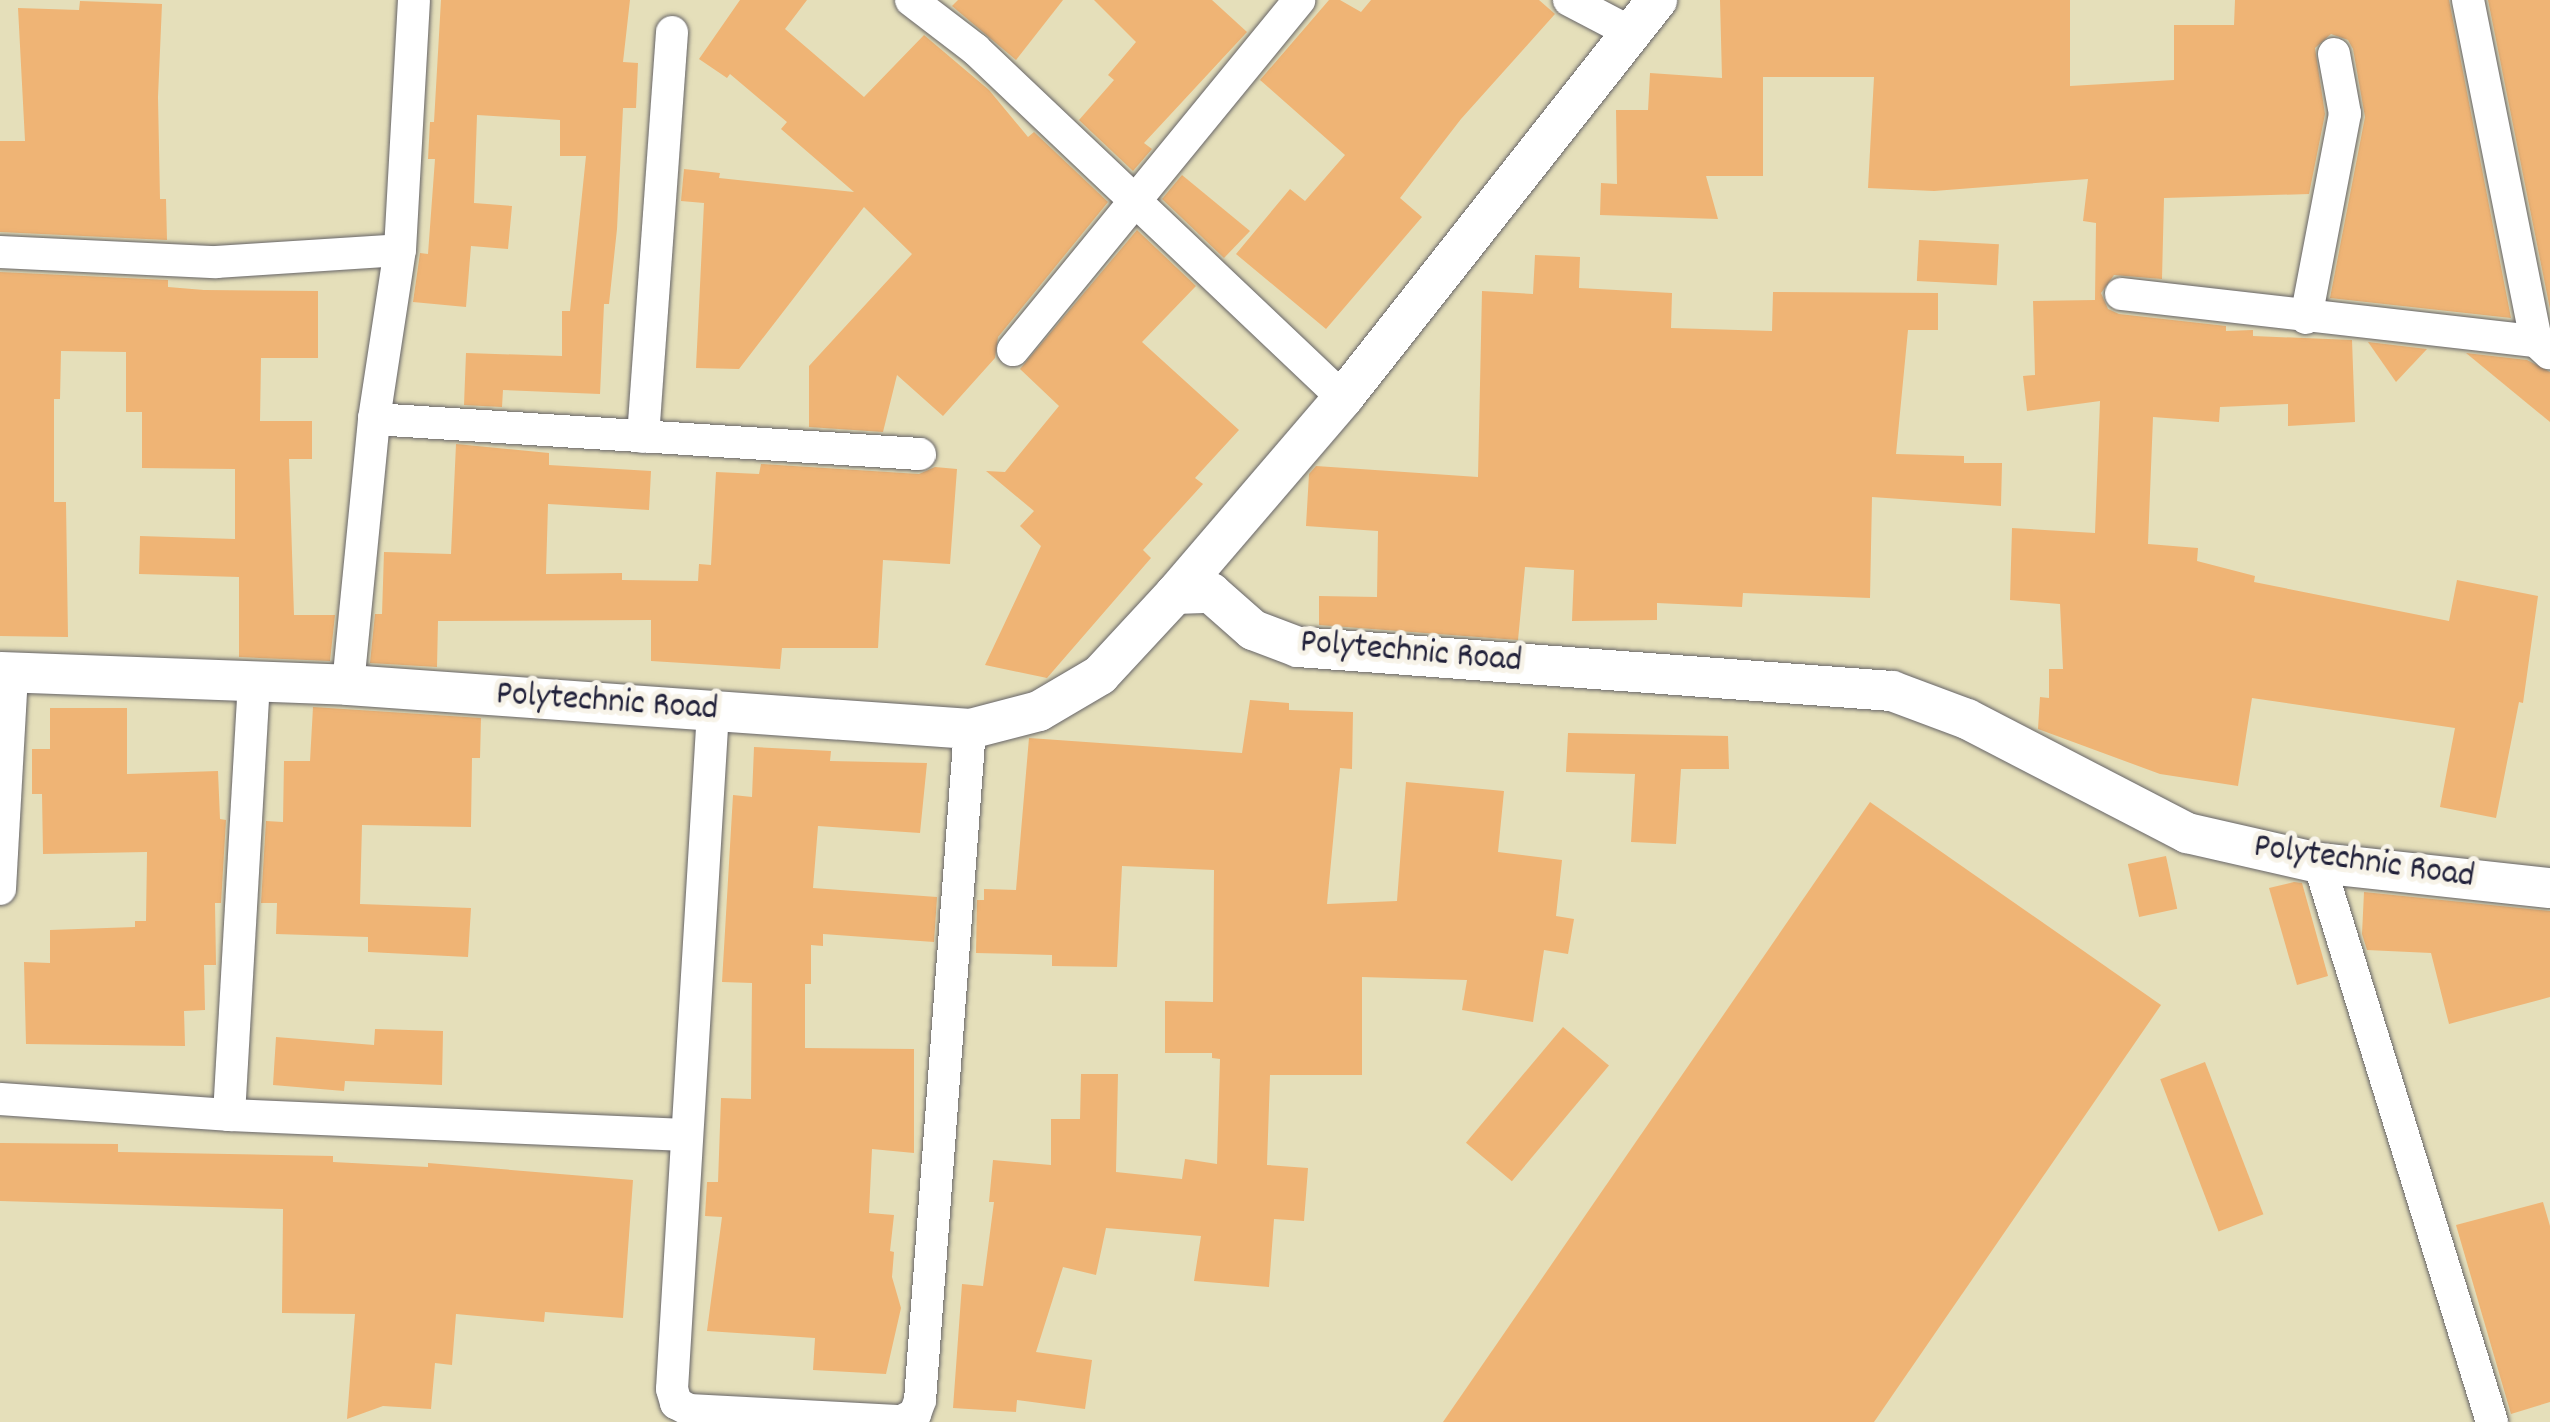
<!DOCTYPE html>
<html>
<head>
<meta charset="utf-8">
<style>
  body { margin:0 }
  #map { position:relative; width:2550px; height:1422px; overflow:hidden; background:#e5dfba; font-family:Dekko,sans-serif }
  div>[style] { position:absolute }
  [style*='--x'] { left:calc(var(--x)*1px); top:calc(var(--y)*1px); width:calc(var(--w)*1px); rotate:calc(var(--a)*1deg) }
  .building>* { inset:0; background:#efb475; transform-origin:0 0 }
  .roads { filter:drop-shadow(0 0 2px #666467) drop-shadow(0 0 2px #666467) }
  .minor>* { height:32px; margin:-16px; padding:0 16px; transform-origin:16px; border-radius:16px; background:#fff }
  .tertiary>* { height:40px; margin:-20px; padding:0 20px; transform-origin:20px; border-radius:20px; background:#fff }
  span { translate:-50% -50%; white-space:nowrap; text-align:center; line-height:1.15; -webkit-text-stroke:10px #f7f3e8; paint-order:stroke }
  .street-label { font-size:35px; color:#22223b }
</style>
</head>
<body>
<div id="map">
  <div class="building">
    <div style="clip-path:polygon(441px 0,630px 0,623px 62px,638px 63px,636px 108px,623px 108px,617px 229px,609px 304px,604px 304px,600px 394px,503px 390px,502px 407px,464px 405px,466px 353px,562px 356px,562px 311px,570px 311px,586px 156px,560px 156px,560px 120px,477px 115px,474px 203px,512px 206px,508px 249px,471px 246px,466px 307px,413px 302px,420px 253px,428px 254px,435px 159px,428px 159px,430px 122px,434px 122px)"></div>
    <div style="clip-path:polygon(740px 0,807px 0,785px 29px,864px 97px,924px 35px,989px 90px,1028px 137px,1034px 132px,1108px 202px,998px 337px,995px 358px,943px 416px,897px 375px,883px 432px,809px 427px,809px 366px,912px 254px,864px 207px,739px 369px,696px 368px,704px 203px,681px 201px,684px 169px,720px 173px,719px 178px,854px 192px,781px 129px,787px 122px,730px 74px,727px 78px,699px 59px)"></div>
    <div style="clip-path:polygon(958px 0,1063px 0,1016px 60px,952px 6px)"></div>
    <div style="clip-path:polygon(1094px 0,1212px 0,1247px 32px,1144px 143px,1152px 149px,1133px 171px,1079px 120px,1114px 80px,1108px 75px,1136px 42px)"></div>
    <div style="clip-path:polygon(1329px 0,1340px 0,1361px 12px,1371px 0,1539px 0,1555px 14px,1461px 119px,1400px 198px,1422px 217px,1326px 329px,1236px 254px,1290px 189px,1305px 201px,1345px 155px,1260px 80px)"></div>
    <div style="clip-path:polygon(1720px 0,2070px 0,2070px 86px,2174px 80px,2174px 25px,2234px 25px,2235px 0,2449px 0,2511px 318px,2330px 298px,2365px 117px,2353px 49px,2348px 40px,2331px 34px,2315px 48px,2325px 114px,2309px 194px,2164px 198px,2162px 279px,2114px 275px,2101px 293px,2108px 309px,2119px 314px,2226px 326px,2226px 331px,2253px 330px,2253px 336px,2352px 340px,2355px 422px,2288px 426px,2288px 404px,2220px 407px,2219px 422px,2153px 417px,2148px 544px,2198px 548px,2197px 561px,2255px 576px,2254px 582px,2449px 621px,2457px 580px,2538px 596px,2523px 703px,2519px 702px,2496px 818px,2440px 807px,2455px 728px,2252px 698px,2238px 786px,2160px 774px,2038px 729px,2040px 697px,2049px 698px,2049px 669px,2063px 669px,2060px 604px,2010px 600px,2012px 528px,2095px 533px,2100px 401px,2027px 411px,2023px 376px,2035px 375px,2033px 301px,2095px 300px,2096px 223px,2083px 221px,2088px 179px,1934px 191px,1868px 188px,1874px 77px,1763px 77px,1763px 176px,1706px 176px,1718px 219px,1600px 215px,1601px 183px,1617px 184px,1616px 110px,1648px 110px,1650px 73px,1722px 78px)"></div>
    <div style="clip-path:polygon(2488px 0,2550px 0,2550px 309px)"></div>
    <div style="clip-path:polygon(80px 1px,162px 4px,158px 97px,160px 199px,166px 199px,167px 240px,0 232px,0 141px,25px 141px,18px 8px,79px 10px)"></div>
    <div style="clip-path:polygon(1182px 175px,1250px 231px,1224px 258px,1162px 199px)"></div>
    <div style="clip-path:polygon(1137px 230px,1196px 286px,1142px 342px,1239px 430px,1195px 478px,1203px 484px,1143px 550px,1151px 558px,1047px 678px,985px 665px,1041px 546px,1020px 526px,1034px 511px,986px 471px,1005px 472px,1059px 406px,1020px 369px)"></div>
    <div style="left:1919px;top:240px;width:80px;height:41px;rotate:3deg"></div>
    <div style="clip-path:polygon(1535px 255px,1580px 257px,1579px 288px,1672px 293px,1671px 328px,1772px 331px,1773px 292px,1938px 293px,1938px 330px,1908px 330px,1896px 454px,1964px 456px,1964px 463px,2002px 463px,2001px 506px,1872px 497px,1870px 598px,1743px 593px,1742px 607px,1657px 603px,1657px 620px,1572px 621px,1574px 570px,1525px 567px,1518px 640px,1319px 625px,1319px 596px,1377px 597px,1378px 531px,1306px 526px,1309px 474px,1316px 466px,1478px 477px,1482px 291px,1533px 294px)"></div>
    <div style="clip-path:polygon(0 272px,168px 280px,168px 287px,204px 290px,318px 291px,318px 358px,261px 358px,260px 421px,312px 421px,312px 459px,289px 459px,294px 615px,335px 615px,330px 661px,239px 657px,239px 577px,139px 574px,140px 536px,235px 539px,235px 469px,142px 468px,142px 412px,126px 412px,126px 352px,61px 351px,60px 399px,54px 399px,54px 502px,66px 502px,68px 637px,0 636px)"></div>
    <div style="clip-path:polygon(2368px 342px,2427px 349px,2396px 382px)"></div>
    <div style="clip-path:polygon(2466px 353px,2527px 360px,2550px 372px,2550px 422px)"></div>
    <div style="clip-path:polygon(456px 444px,549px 453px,549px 465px,651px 471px,649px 510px,548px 504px,546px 574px,622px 573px,622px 580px,698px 581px,699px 564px,711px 565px,716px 472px,759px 474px,761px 464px,919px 474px,935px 467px,957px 469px,950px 564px,883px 560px,878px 648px,782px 648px,780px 669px,651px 661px,651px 620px,438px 621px,437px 667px,370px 663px,375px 614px,382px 614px,384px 552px,451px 554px)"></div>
    <div style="clip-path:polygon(1250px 700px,1289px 703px,1289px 710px,1353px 712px,1352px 769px,1340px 768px,1327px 904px,1397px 901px,1406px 782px,1504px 791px,1498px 852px,1562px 860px,1556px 916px,1574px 919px,1568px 954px,1544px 950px,1533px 1022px,1462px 1010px,1467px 980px,1362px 977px,1362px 1075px,1270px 1075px,1267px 1165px,1308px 1168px,1304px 1221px,1274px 1219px,1269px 1287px,1194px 1281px,1201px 1236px,1106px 1228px,1096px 1275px,1063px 1267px,1036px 1352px,1092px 1360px,1085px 1409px,1017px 1400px,1016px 1412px,953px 1408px,962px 1284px,983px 1286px,994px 1202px,989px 1202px,993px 1160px,1051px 1165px,1051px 1119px,1080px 1119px,1081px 1074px,1118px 1074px,1116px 1172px,1182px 1179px,1185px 1159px,1217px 1164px,1220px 1059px,1212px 1058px,1212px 1053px,1165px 1053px,1165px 1001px,1213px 1002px,1214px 870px,1122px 866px,1117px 967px,1052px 966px,1052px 955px,976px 953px,977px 900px,984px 900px,984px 889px,1016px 890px,1029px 738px,1242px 753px)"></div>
    <div style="clip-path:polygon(313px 707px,481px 718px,480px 758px,472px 758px,471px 827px,362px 825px,360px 904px,471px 908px,468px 957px,368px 952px,368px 937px,276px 934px,277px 903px,261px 903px,266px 821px,283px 822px,284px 761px,310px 761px)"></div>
    <div style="clip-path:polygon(50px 708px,127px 708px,127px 774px,218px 771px,220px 819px,226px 820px,221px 903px,215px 903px,216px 965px,204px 965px,205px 1010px,184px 1011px,185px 1046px,26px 1044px,24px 962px,50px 963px,50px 930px,135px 927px,135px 921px,146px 921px,147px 852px,43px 854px,42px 794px,32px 794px,32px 749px,50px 749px)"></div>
    <div style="clip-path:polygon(1568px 733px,1728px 736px,1729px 769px,1681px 769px,1676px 844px,1631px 842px,1635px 774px,1566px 772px)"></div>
    <div style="clip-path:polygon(754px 747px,831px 751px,830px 761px,927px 763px,920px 833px,818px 826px,813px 888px,937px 897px,934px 942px,823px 934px,823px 946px,811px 945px,811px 984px,805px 984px,805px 1048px,914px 1049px,914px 1153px,872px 1149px,869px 1213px,894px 1215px,890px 1251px,894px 1252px,892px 1277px,901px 1308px,886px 1374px,813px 1370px,815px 1338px,707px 1331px,722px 1217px,705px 1216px,707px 1182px,718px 1182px,721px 1098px,751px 1099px,752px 983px,722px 982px,733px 795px,752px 797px)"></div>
    <div style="clip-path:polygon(1870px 802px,2161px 1005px,1874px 1422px,1443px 1422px)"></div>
    <div style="left:2166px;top:856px;width:54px;height:39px;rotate:78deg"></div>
    <div style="clip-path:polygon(2294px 882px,2302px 883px,2328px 976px,2297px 985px,2269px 888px)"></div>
    <div style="clip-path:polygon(2364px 892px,2550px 911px,2550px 997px,2449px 1024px,2431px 953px,2367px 950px,2362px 934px)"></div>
    <div style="left:1563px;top:1027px;width:60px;height:151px;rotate:40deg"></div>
    <div style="clip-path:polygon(375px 1029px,443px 1031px,442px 1085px,345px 1081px,344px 1091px,273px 1085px,276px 1037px,374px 1045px)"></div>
    <div style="left:2205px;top:1062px;width:163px;height:48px;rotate:69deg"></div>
    <div style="clip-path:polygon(0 1143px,118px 1144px,118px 1152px,333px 1156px,333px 1162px,428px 1167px,428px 1163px,633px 1180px,623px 1318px,545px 1312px,544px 1322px,456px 1314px,452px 1365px,435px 1363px,431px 1409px,383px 1406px,347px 1419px,355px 1314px,282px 1313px,283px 1209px,0 1201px)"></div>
    <div style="clip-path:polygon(2543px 1202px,2550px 1226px,2550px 1402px,2511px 1414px,2456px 1225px)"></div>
  </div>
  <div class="roads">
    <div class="minor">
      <div style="--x:911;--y:0;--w:81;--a:37.4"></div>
      <div style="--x:975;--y:49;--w:507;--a:43.48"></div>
      <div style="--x:1569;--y:0;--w:71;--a:27.6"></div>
      <div style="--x:2468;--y:0;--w:348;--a:78.7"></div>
      <div style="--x:2536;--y:341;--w:18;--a:43"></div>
      <div style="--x:0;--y:252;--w:216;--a:2.7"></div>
      <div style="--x:216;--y:262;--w:184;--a:-3.7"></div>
      <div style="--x:2121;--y:294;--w:418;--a:6.5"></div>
      <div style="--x:2306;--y:318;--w:208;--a:-79.2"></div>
      <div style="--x:2345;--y:114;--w:61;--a:-100.4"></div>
      <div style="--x:1013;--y:350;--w:452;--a:-50.7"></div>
      <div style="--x:374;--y:419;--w:547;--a:3.67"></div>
      <div style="--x:643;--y:437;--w:406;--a:-85.9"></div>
      <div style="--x:348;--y:685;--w:267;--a:-84.4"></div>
      <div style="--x:374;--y:419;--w:171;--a:-81.3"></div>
      <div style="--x:400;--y:250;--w:250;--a:-86.8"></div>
      <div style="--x:713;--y:711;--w:679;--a:93.46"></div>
      <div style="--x:672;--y:1389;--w:15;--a:74"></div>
      <div style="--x:676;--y:1403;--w:15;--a:28"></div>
      <div style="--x:689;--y:1410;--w:213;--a:3"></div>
      <div style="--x:902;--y:1421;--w:15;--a:-28"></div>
      <div style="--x:915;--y:1414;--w:15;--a:-70"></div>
      <div style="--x:920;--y:1400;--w:673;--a:-85.74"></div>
      <div style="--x:2319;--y:863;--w:585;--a:72.8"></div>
      <div style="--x:0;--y:889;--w:217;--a:-86.8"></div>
      <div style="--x:0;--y:1099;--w:230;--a:4"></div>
      <div style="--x:229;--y:1115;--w:458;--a:2.5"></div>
      <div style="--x:229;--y:1115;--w:435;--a:-86.7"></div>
    </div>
    <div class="tertiary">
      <div style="--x:1175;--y:594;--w:258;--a:-49.4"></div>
      <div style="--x:1343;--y:398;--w:507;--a:-51.73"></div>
      <div style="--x:0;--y:672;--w:348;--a:2.1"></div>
      <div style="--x:348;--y:685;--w:624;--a:4.05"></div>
      <div style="--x:970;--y:729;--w:71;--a:-14.6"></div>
      <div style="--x:1039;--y:711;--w:71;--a:-30.5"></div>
      <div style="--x:1100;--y:675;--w:110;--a:-47.2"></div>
      <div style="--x:1175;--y:594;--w:36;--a:-2"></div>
      <div style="--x:1211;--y:593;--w:56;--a:41.4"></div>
      <div style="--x:1253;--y:630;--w:48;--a:20.7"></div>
      <div style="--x:1298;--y:647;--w:596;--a:4.24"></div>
      <div style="--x:1892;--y:691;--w:80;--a:20.5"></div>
      <div style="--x:1967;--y:719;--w:248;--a:27.4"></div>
      <div style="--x:2187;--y:833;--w:135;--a:12.8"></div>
      <div style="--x:2319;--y:863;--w:232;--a:6.2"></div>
    </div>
  </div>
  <div class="street-label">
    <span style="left:1411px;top:653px;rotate:5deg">Polytechnic Road</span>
    <span style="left:607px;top:703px;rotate:4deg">Polytechnic Road</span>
    <span style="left:2364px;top:863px;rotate:8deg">Polytechnic Road</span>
  </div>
</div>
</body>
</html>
